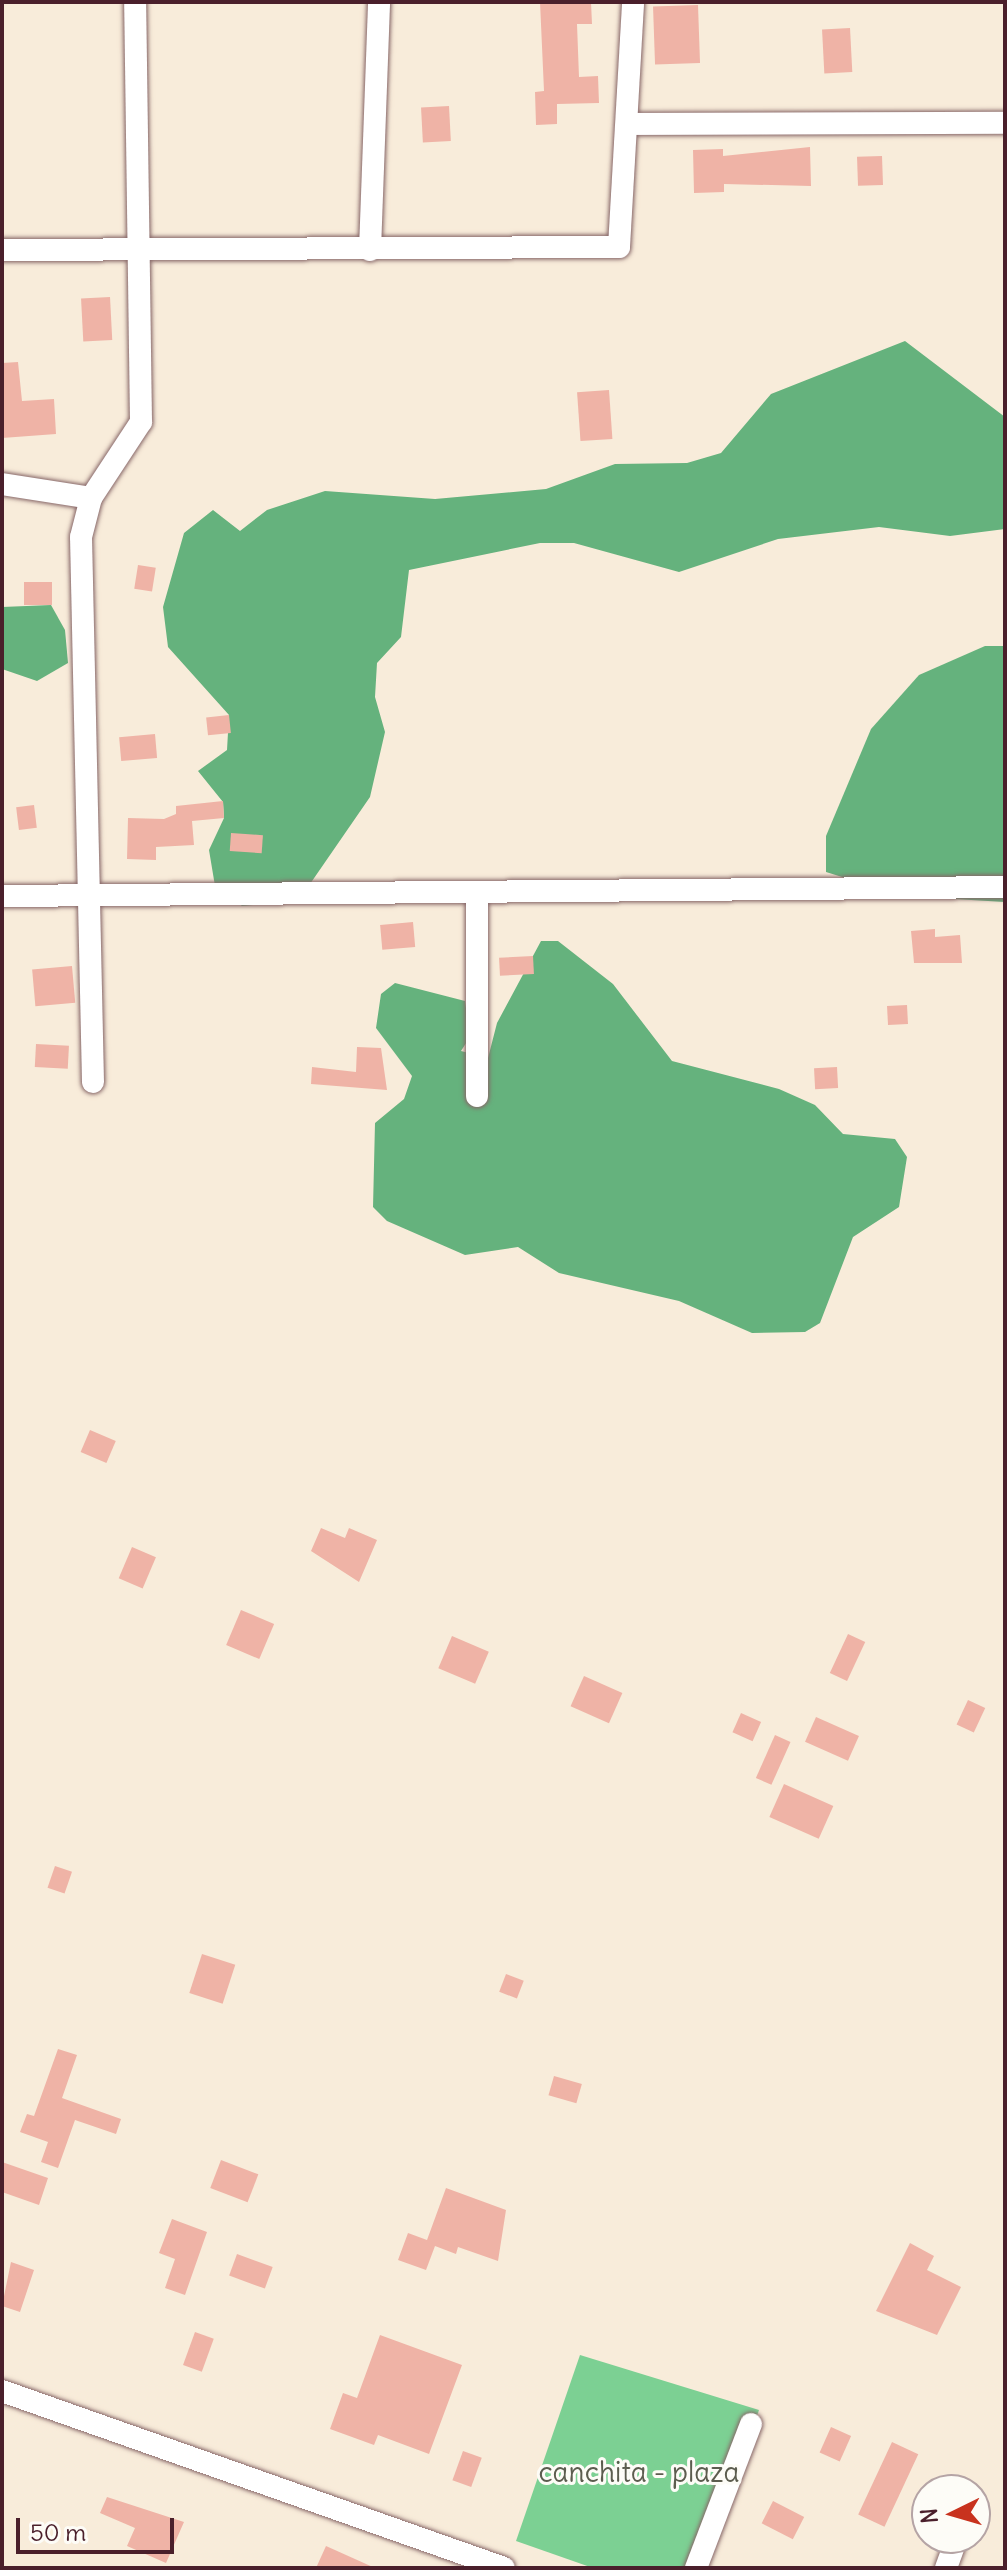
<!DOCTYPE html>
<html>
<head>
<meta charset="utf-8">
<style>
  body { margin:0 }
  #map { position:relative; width:1007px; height:2570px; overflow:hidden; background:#f8ecda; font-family:Delius,sans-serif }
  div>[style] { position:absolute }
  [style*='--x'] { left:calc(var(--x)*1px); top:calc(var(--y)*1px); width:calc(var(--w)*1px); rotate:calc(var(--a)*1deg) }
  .green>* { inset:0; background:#7cd093 }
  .forest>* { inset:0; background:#65b27d }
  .building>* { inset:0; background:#efb3a6; transform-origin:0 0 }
  .roads { filter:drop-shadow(0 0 2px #876768) drop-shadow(0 0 2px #876768) }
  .street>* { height:22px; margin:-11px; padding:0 11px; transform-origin:11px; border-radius:11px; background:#fff }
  span { translate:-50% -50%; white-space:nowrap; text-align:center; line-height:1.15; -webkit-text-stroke:6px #fdfcf7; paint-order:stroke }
  .park-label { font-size:28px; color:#5c5d4f }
  .frame { position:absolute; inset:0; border:4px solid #4a1f2b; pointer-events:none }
  .north { position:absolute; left:911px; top:2474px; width:80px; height:80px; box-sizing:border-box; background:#fdfcf7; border:2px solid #b5a4a5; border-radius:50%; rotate:265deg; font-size:22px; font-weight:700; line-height:32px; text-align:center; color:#4a1f2b }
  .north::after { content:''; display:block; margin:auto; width:28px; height:36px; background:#c8321e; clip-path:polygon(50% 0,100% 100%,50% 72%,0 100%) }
  .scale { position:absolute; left:16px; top:2518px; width:158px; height:36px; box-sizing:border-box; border:4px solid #4a1f2b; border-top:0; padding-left:10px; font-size:24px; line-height:28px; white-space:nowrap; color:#4a1f2b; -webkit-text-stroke:6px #fdfcf7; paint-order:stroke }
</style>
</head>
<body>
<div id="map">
  <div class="green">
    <div style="clip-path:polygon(580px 2355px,759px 2410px,703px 2568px,593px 2568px,516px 2541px)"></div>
  </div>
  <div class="forest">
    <div style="clip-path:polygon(905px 341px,1005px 417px,1005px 529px,950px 536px,879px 527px,778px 539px,679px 572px,574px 543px,540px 543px,409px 570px,401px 637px,377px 663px,375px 697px,385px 732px,370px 797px,310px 884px,276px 903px,242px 906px,215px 886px,209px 850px,224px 818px,223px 802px,198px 771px,227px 750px,229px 715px,168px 647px,163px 607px,184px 533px,213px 510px,240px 531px,267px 510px,325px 491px,435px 499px,546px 489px,615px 464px,687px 463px,721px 453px,771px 394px)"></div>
    <div style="clip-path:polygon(51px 605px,65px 630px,68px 663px,37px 681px,2px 669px,2px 607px)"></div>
    <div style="clip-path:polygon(985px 646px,1005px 646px,1005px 902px,903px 896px,826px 872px,826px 836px,871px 729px,919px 675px)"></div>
    <div style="clip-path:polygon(541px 941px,558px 941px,613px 984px,672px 1061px,779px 1089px,815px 1105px,843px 1134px,895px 1139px,907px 1157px,899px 1207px,853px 1237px,820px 1323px,805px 1332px,752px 1333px,679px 1301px,559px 1273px,518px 1247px,465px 1255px,387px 1221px,373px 1207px,375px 1123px,404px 1099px,412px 1076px,376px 1028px,381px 994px,395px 983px,465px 1001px,470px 1037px,461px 1051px,488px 1058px,497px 1023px)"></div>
  </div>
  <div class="building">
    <div style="clip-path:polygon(540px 2px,591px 2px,592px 24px,577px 24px,579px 77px,598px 76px,599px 103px,557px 104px,557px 124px,536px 125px,535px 92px,544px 91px)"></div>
    <div style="left:698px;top:5px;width:58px;height:45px;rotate:88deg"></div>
    <div style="left:850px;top:28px;width:44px;height:28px;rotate:87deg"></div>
    <div style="left:449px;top:106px;width:35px;height:28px;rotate:87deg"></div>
    <div style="clip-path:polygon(810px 147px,811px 186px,724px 184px,724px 192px,694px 193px,693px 150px,723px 149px,723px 156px)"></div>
    <div style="left:882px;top:156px;width:29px;height:25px;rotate:88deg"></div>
    <div style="left:110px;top:297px;width:43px;height:29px;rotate:87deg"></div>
    <div style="clip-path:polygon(18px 362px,22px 401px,54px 399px,56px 434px,2px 438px,2px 363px)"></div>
    <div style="left:609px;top:390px;width:49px;height:32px;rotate:86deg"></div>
    <div style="left:138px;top:565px;width:18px;height:24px;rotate:9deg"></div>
    <div style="left:24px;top:582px;width:28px;height:23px"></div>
    <div style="left:229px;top:715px;width:18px;height:23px;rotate:84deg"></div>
    <div style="left:155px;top:734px;width:24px;height:36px;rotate:85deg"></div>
    <div style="clip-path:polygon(223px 801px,224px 818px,192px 821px,194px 845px,156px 847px,156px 860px,127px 859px,128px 818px,164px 819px,176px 814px,176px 806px)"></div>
    <div style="left:34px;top:805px;width:23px;height:18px;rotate:83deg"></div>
    <div style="left:231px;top:833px;width:32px;height:18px;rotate:4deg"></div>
    <div style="left:413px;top:922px;width:25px;height:33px;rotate:85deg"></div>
    <div style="clip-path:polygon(935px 929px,935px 937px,960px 935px,962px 963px,914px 963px,911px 931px)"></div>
    <div style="left:533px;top:956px;width:18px;height:34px;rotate:87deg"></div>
    <div style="left:72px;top:966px;width:37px;height:40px;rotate:85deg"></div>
    <div style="left:907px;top:1005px;width:19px;height:20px;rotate:87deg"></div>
    <div style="left:36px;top:1044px;width:33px;height:23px;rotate:3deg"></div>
    <div style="clip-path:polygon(357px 1047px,381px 1048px,387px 1090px,311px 1084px,312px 1067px,356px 1072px)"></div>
    <div style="left:837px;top:1067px;width:21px;height:23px;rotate:87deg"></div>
    <div style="left:90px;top:1430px;width:28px;height:24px;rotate:23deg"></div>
    <div style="clip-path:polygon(321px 1528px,345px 1538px,349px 1528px,377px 1540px,359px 1582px,311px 1551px)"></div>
    <div style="left:132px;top:1547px;width:26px;height:34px;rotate:23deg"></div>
    <div style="left:241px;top:1610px;width:36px;height:38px;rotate:23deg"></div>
    <div style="left:848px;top:1634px;width:19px;height:43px;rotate:25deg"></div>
    <div style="left:452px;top:1636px;width:40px;height:35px;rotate:23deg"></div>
    <div style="left:584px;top:1676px;width:42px;height:33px;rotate:24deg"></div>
    <div style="left:968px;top:1700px;width:19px;height:27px;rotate:25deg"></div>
    <div style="left:741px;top:1713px;width:22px;height:21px;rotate:24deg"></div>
    <div style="left:816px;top:1717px;width:47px;height:27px;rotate:24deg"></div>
    <div style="left:775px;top:1735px;width:17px;height:47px;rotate:24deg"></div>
    <div style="left:784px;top:1784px;width:54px;height:36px;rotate:24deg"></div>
    <div style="left:55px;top:1866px;width:18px;height:23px;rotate:19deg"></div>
    <div style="left:202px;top:1954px;width:35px;height:41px;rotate:18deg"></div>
    <div style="left:506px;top:1974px;width:19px;height:19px;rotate:21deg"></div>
    <div style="clip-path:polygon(58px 2049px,77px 2055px,62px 2098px,121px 2119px,116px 2134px,75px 2120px,58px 2168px,41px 2162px,48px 2142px,20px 2132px,27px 2114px,34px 2116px)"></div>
    <div style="left:554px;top:2076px;width:29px;height:20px;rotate:16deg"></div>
    <div style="left:221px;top:2160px;width:40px;height:30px;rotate:21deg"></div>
    <div style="clip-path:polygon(2px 2162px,48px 2178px,39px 2205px,2px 2192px)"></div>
    <div style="clip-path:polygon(446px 2188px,506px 2210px,498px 2261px,458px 2247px,456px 2254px,435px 2246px,426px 2270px,398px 2260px,408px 2233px,427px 2240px)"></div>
    <div style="clip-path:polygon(172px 2219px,207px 2232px,185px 2295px,165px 2288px,175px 2259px,159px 2253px)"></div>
    <div style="clip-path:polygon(910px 2243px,934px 2256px,927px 2270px,961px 2287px,937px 2335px,876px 2311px)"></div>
    <div style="left:237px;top:2254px;width:38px;height:23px;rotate:20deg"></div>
    <div style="clip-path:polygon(11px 2262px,34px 2270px,20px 2312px,2px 2306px)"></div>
    <div style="left:195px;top:2332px;width:20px;height:35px;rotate:20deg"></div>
    <div style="clip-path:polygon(380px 2335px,462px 2365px,429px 2454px,378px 2435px,374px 2445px,330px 2429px,343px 2393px,357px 2398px)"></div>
    <div style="left:831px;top:2427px;width:22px;height:28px;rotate:24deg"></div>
    <div style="left:892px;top:2442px;width:29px;height:80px;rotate:25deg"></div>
    <div style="left:463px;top:2451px;width:20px;height:31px;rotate:20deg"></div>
    <div style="clip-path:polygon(107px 2497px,184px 2522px,166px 2563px,127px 2546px,135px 2528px,100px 2513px)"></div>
    <div style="left:773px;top:2501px;width:35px;height:25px;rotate:27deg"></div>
    <div style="clip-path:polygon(326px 2546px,375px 2568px,316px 2568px)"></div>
  </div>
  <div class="roads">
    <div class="street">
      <div style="--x:629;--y:124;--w:376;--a:-0.2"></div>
      <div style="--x:2;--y:250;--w:617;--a:-0.28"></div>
      <div style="--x:619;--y:247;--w:245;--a:-86.7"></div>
      <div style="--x:370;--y:250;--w:248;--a:-87.9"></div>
      <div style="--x:2;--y:484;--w:90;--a:8.9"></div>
      <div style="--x:477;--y:892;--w:204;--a:90"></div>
      <div style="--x:2;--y:896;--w:1003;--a:-0.51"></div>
      <div style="--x:93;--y:1082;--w:545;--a:-91.26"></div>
      <div style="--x:81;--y:537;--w:40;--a:-75.6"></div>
      <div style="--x:91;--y:498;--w:91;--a:-56.7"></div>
      <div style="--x:141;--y:422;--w:420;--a:-90.8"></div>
      <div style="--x:2;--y:2391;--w:532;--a:19.42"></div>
      <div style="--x:696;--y:2568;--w:154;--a:-69.1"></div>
      <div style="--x:946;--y:2568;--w:32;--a:-70"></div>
    </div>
  </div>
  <div class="park-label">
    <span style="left:639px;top:2472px">canchita - plaza</span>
  </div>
  <div class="frame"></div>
  <div class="north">N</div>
  <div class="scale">50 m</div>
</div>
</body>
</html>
